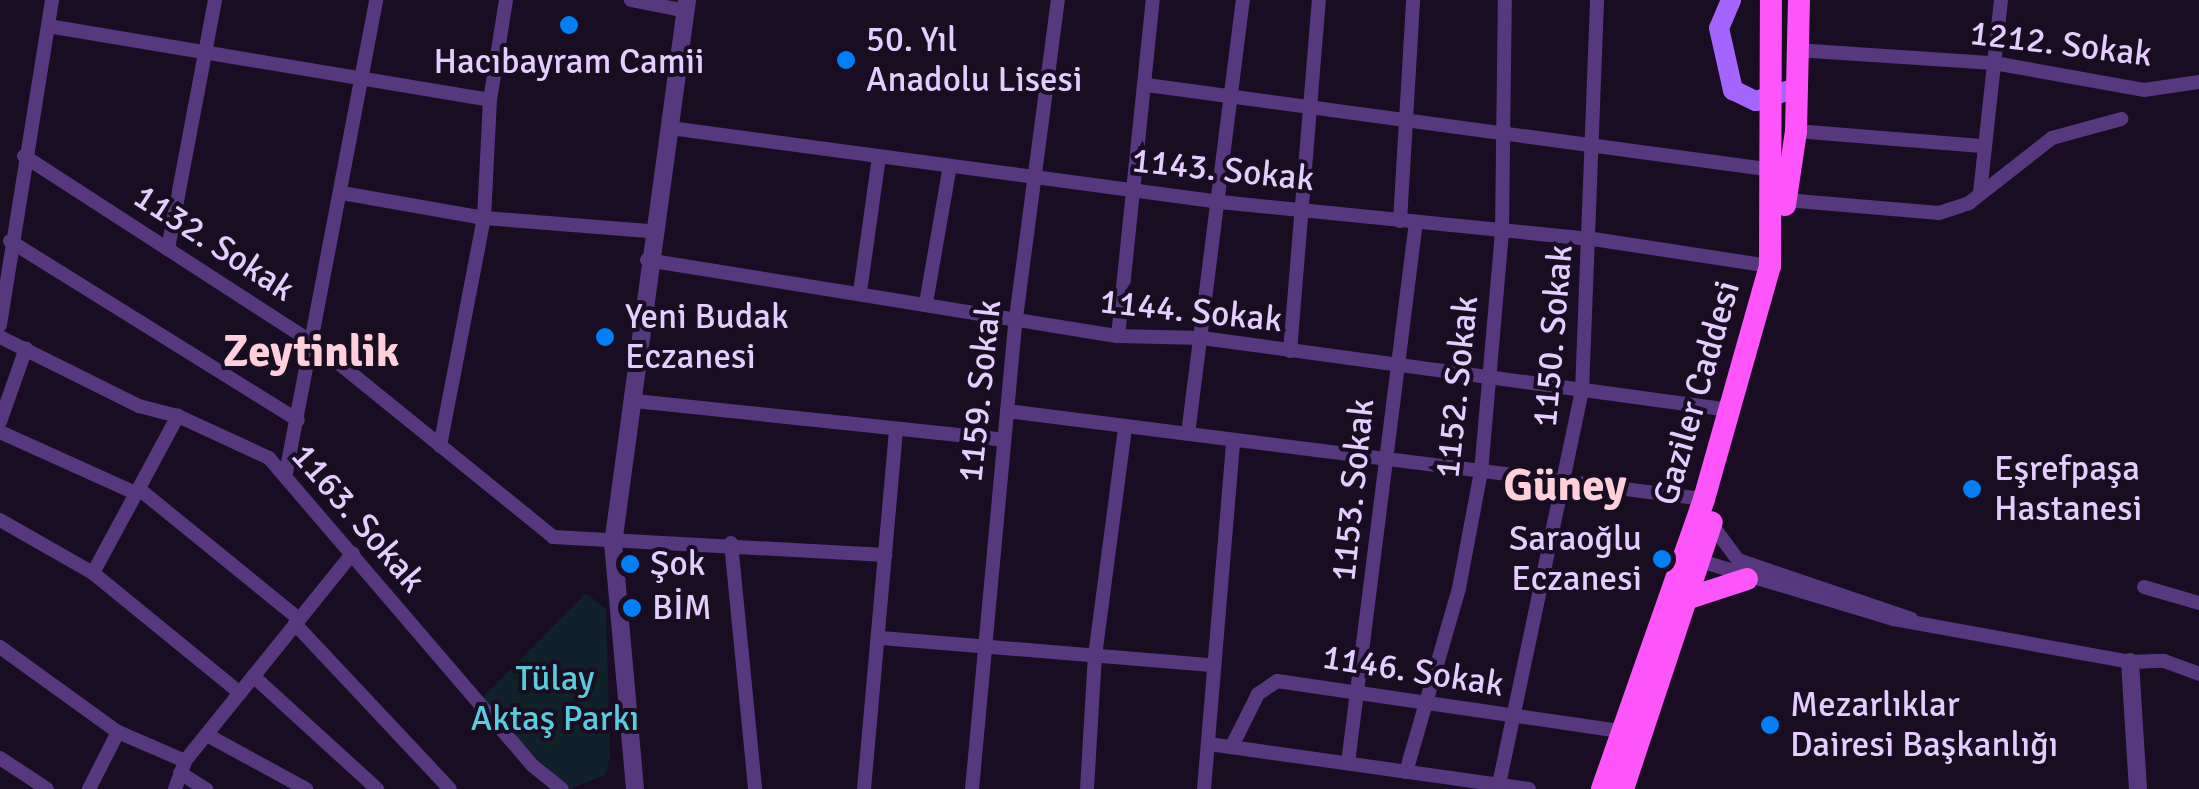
<!DOCTYPE html>
<html>
<head>
<meta charset="utf-8">
<style>
  body { margin:0 }
  #map { position:relative; width:2199px; height:789px; overflow:hidden; background:#180d21; font-family:Signika,sans-serif }
  div>[style] { position:absolute }
  [style*='--x'] { left:calc(var(--x)*1px); top:calc(var(--y)*1px); width:calc(var(--w)*1px); rotate:calc(var(--a)*1deg) }
  .green>* { inset:0; background:#10212a }
  .minor>* { height:14px; margin:-7px; padding:0 7px; transform-origin:7px; border-radius:7px; background:#57387f }
  .tertiary>* { height:18px; margin:-9px; padding:0 9px; transform-origin:9px; border-radius:9px; background:#57387f }
  .secondary>* { height:20px; margin:-10px; padding:0 10px; transform-origin:10px; border-radius:10px; background:#a464fe }
  .primary>* { height:22px; margin:-11px; padding:0 11px; transform-origin:11px; border-radius:11px; background:#fe54fc }
  .dots>* { width:28px; height:28px; translate:-50% -50%; box-sizing:border-box; border:5px solid #180d21; border-radius:50% }
  span { translate:-50% -50%; white-space:nowrap; text-align:center; line-height:1.15; -webkit-text-stroke:8px #180d21; paint-order:stroke }
  .poi-label { font-size:35px; color:#e6cdff }
  .left { translate:0 -50%; text-align:left }
  .right { translate:-100% -50%; text-align:right }
  .street-label { font-size:35px; color:#e6cdff }
  .park-label { font-size:35px; color:#59ccde }
  .district-label { font-size:45px; color:#ffcfdb; font-weight:700 }
</style>
</head>
<body>
<div id="map">
  <div class="green">
    <div style="clip-path:polygon(586px 593px,606px 609px,610px 757px,605px 775px,569px 789px,479px 701px)"></div>
  </div>
  <div class="minor">
    <div style="--x:631;--y:0;--w:56;--a:11.3"></div>
    <div style="--x:48;--y:26;--w:448;--a:9.5"></div>
    <div style="--x:1796;--y:50;--w:198;--a:3.8"></div>
    <div style="--x:1994;--y:63;--w:152;--a:10.2"></div>
    <div style="--x:2144;--y:90;--w:56;--a:-8.3"></div>
    <div style="--x:1147;--y:85;--w:632;--a:7.73"></div>
    <div style="--x:670;--y:128;--w:555;--a:7.66"></div>
    <div style="--x:1220;--y:202;--w:375;--a:5.7"></div>
    <div style="--x:1593;--y:239;--w:179;--a:8.7"></div>
    <div style="--x:1796;--y:131;--w:189;--a:4.6"></div>
    <div style="--x:24;--y:156;--w:346;--a:32.9"></div>
    <div style="--x:315;--y:344;--w:306;--a:39"></div>
    <div style="--x:553;--y:537;--w:333;--a:3.1"></div>
    <div style="--x:342;--y:193;--w:144;--a:10"></div>
    <div style="--x:484;--y:218;--w:168;--a:4.5"></div>
    <div style="--x:1980;--y:193;--w:194;--a:-83.8"></div>
    <div style="--x:1785;--y:200;--w:155;--a:4.8"></div>
    <div style="--x:1939;--y:213;--w:32;--a:-18"></div>
    <div style="--x:1969;--y:203;--w:105;--a:-38.1"></div>
    <div style="--x:2052;--y:138;--w:72;--a:-15.4"></div>
    <div style="--x:1400;--y:221;--w:221;--a:-86.6"></div>
    <div style="--x:10;--y:241;--w:339;--a:31.9"></div>
    <div style="--x:168;--y:249;--w:253;--a:-79.3"></div>
    <div style="--x:647;--y:260;--w:477;--a:9.2"></div>
    <div style="--x:1118;--y:336;--w:84;--a:1.4"></div>
    <div style="--x:1202;--y:338;--w:533;--a:7.77"></div>
    <div style="--x:860;--y:292;--w:137;--a:-82"></div>
    <div style="--x:926;--y:303;--w:139;--a:-80.1"></div>
    <div style="--x:0;--y:325;--w:329;--a:-80.9"></div>
    <div style="--x:1118;--y:336;--w:338;--a:-84.1"></div>
    <div style="--x:0;--y:337;--w:155;--a:26.4"></div>
    <div style="--x:139;--y:406;--w:40;--a:14.4"></div>
    <div style="--x:178;--y:416;--w:100;--a:24.8"></div>
    <div style="--x:269;--y:458;--w:404;--a:49.4"></div>
    <div style="--x:532;--y:765;--w:38;--a:39"></div>
    <div style="--x:1290;--y:351;--w:352;--a:-85.3"></div>
    <div style="--x:635;--y:401;--w:371;--a:6"></div>
    <div style="--x:1007;--y:411;--w:703;--a:7.2"></div>
    <div style="--x:0;--y:422;--w:78;--a:-70.6"></div>
    <div style="--x:0;--y:432;--w:150;--a:24.3"></div>
    <div style="--x:1188;--y:434;--w:437;--a:-82.8"></div>
    <div style="--x:440;--y:446;--w:232;--a:-79.1"></div>
    <div style="--x:484;--y:218;--w:118;--a:-87.1"></div>
    <div style="--x:490;--y:100;--w:101;--a:-80.9"></div>
    <div style="--x:286;--y:473;--w:481;--a:-79.2"></div>
    <div style="--x:139;--y:489;--w:206;--a:39.1"></div>
    <div style="--x:0;--y:520;--w:107;--a:29.7"></div>
    <div style="--x:93;--y:573;--w:190;--a:39.2"></div>
    <div style="--x:1712;--y:525;--w:44;--a:53.4"></div>
    <div style="--x:1738;--y:560;--w:183;--a:18.8"></div>
    <div style="--x:731;--y:543;--w:247;--a:84.4"></div>
    <div style="--x:1697;--y:560;--w:206;--a:16.7"></div>
    <div style="--x:1894;--y:619;--w:240;--a:10.3"></div>
    <div style="--x:2130;--y:662;--w:34;--a:-2"></div>
    <div style="--x:2164;--y:661;--w:37;--a:20"></div>
    <div style="--x:93;--y:573;--w:179;--a:-61.6"></div>
    <div style="--x:2144;--y:587;--w:57;--a:16.2"></div>
    <div style="--x:295;--y:624;--w:226;--a:46.8"></div>
    <div style="--x:881;--y:638;--w:331;--a:4.7"></div>
    <div style="--x:0;--y:647;--w:145;--a:35.8"></div>
    <div style="--x:118;--y:732;--w:73;--a:23.4"></div>
    <div style="--x:253;--y:676;--w:168;--a:42.3"></div>
    <div style="--x:207;--y:735;--w:113;--a:28.6"></div>
    <div style="--x:1209;--y:744;--w:323;--a:8"></div>
    <div style="--x:1232;--y:746;--w:58;--a:-63.4"></div>
    <div style="--x:1258;--y:694;--w:23;--a:-34"></div>
    <div style="--x:1277;--y:681;--w:348;--a:8.3"></div>
    <div style="--x:0;--y:758;--w:56;--a:33.4"></div>
    <div style="--x:1348;--y:763;--w:545;--a:-82.84"></div>
    <div style="--x:1406;--y:772;--w:191;--a:-73.9"></div>
    <div style="--x:1459;--y:588;--w:118;--a:-79.3"></div>
    <div style="--x:1481;--y:472;--w:242;--a:-85"></div>
    <div style="--x:1502;--y:231;--w:231;--a:-89.3"></div>
    <div style="--x:180;--y:773;--w:31;--a:32"></div>
    <div style="--x:89;--y:789;--w:64;--a:-63"></div>
    <div style="--x:175;--y:789;--w:30;--a:-70"></div>
    <div style="--x:185;--y:761;--w:267;--a:-51.1"></div>
    <div style="--x:864;--y:789;--w:361;--a:-84.9"></div>
    <div style="--x:972;--y:789;--w:473;--a:-84.7"></div>
    <div style="--x:1016;--y:318;--w:321;--a:-82.5"></div>
    <div style="--x:1087;--y:789;--w:133;--a:-86.6"></div>
    <div style="--x:1095;--y:656;--w:231;--a:-82.5"></div>
    <div style="--x:1204;--y:789;--w:349;--a:-85.2"></div>
    <div style="--x:1498;--y:789;--w:406;--a:-78.1"></div>
    <div style="--x:1582;--y:392;--w:392;--a:-87.8"></div>
  </div>
  <div class="tertiary">
    <div style="--x:2130;--y:662;--w:127;--a:86.4"></div>
    <div style="--x:635;--y:789;--w:246;--a:-95.1"></div>
    <div style="--x:613;--y:544;--w:549;--a:-82.25"></div>
  </div>
  <div class="secondary">
    <div style="--x:1731;--y:0;--w:30;--a:113"></div>
    <div style="--x:1719;--y:28;--w:64;--a:77.3"></div>
    <div style="--x:1733;--y:90;--w:25;--a:26"></div>
    <div style="--x:1756;--y:101;--w:39;--a:-18"></div>
  </div>
  <div class="primary">
    <div style="--x:1785;--y:205;--w:75;--a:-81.5"></div>
    <div style="--x:1796;--y:131;--w:131;--a:-88.7"></div>
    <div style="--x:1689;--y:598;--w:61;--a:-18.1"></div>
    <div style="--x:1602;--y:789;--w:307;--a:-70.6"></div>
    <div style="--x:1704;--y:499;--w:242;--a:-74.2"></div>
    <div style="--x:1770;--y:266;--w:266;--a:-89.8"></div>
    <div style="--x:1623;--y:789;--w:281;--a:-71.6"></div>
  </div>
  <div class="dots">
    <div style="left:569px;top:25px;background:#017ff6"></div>
    <div style="left:846px;top:60px;background:#017ff6"></div>
    <div style="left:605px;top:337px;background:#017ff6"></div>
    <div style="left:1972px;top:489px;background:#017ff6"></div>
    <div style="left:1662px;top:559px;background:#017ff6"></div>
    <div style="left:630px;top:564px;background:#017ff6"></div>
    <div style="left:632px;top:608px;background:#017ff6"></div>
    <div style="left:1770px;top:725px;background:#017ff6"></div>
  </div>
  <div class="poi-label">
    <span class="left" style="left:866px;top:60px">50. Yıl<br>Anadolu Lisesi</span>
    <span style="left:569px;top:62px">Hacıbayram Camii</span>
    <span class="left" style="left:625px;top:337px">Yeni Budak<br>Eczanesi</span>
    <span class="left" style="left:1994px;top:489px">Eşrefpaşa<br>Hastanesi</span>
    <span class="right" style="left:1642px;top:559px">Saraoğlu<br>Eczanesi</span>
    <span class="left" style="left:650px;top:564px">Şok</span>
    <span class="left" style="left:652px;top:608px">BİM</span>
    <span class="left" style="left:1790px;top:725px">Mezarlıklar<br>Dairesi Başkanlığı</span>
  </div>
  <div class="street-label">
    <span style="left:2061px;top:44px;rotate:7deg">1212. Sokak</span>
    <span style="left:1223px;top:170px;rotate:6deg">1143. Sokak</span>
    <span style="left:214px;top:243px;rotate:33deg">1132. Sokak</span>
    <span style="left:1191px;top:311px;rotate:6deg">1144. Sokak</span>
    <span style="left:1553px;top:336px;rotate:-85deg">1150. Sokak</span>
    <span style="left:1457px;top:387px;rotate:-84deg">1152. Sokak</span>
    <span style="left:980px;top:391px;rotate:-84deg">1159. Sokak</span>
    <span style="left:1697px;top:393px;rotate:-74deg">Gaziler Caddesi</span>
    <span style="left:1353px;top:490px;rotate:-84deg">1153. Sokak</span>
    <span style="left:358px;top:518px;rotate:49deg">1163. Sokak</span>
    <span style="left:1413px;top:671px;rotate:9deg">1146. Sokak</span>
  </div>
  <div class="park-label">
    <span style="left:555px;top:699px">Tülay<br>Aktaş Parkı</span>
  </div>
  <div class="district-label">
    <span style="left:311px;top:352px">Zeytinlik</span>
    <span style="left:1565px;top:486px">Güney</span>
  </div>
</div>
</body>
</html>
